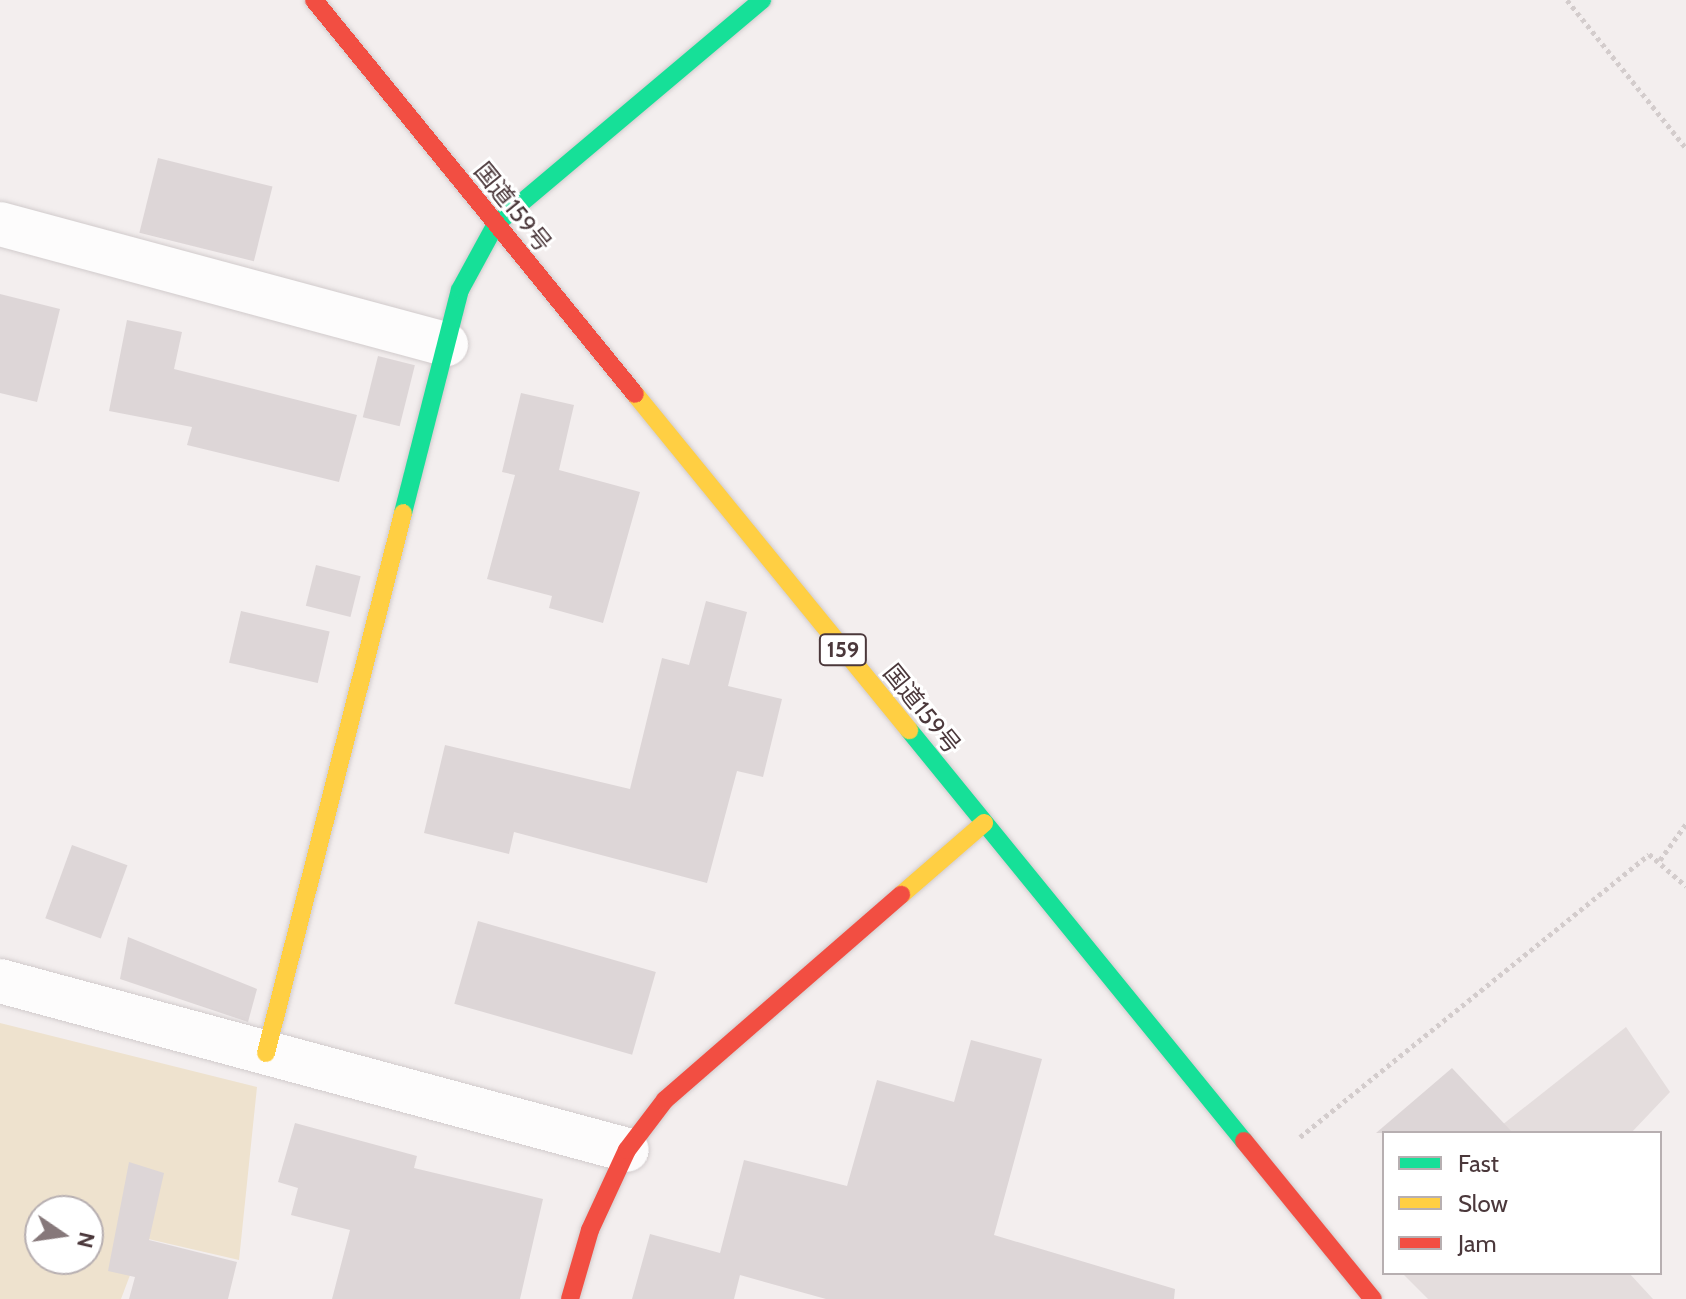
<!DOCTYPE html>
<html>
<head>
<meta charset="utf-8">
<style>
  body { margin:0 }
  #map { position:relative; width:1686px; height:1299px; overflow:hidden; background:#f3eeee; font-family:Cabin,"Noto Sans JP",sans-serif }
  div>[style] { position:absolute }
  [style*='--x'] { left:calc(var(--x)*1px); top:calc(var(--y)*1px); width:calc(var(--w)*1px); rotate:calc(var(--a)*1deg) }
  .green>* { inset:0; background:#eee2ce }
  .parking>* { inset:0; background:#e4dddd }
  .building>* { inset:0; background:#ddd6d7; transform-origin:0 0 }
  .path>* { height:5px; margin-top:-2.5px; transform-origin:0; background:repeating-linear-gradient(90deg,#d3cccc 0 4px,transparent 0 8px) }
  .roads { filter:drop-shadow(0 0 2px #d1cbcc) drop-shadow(0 0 2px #d1cbcc) }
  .street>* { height:44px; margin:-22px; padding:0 22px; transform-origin:22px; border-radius:22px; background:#fdfcfc }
  .fast>* { height:18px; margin:-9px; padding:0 9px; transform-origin:9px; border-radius:9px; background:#16e098 }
  .slow>* { height:18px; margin:-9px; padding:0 9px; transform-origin:9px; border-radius:9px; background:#ffcf43 }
  .jam>* { height:18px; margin:-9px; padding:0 9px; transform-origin:9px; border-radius:9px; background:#f24e42 }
  span { translate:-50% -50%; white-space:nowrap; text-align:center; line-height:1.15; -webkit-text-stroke:6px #fff; paint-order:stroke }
  .shield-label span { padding:2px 6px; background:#fff; border:2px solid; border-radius:6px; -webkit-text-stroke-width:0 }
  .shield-label { font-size:22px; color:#4b383b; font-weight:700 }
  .street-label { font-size:24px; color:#4b383b }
  .legend { position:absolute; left:1382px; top:1131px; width:280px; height:144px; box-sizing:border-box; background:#fff; border:2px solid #b7afb1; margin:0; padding:10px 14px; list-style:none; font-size:24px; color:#4b383b }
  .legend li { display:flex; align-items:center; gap:16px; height:40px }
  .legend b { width:40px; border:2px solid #b7afb1 }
  .north { position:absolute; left:24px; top:1195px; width:80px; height:80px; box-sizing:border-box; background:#fff; border:2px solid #b7afb1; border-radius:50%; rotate:103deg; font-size:22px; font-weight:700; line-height:32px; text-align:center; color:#4b383b }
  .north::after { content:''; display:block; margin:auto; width:28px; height:36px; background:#86787a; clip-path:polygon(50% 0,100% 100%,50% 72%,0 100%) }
</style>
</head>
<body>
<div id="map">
  <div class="green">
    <div style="clip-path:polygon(evenodd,0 1023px,257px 1087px,239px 1260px,144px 1238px,121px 1299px,0 1299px,0 1023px,40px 1211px,88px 1211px,88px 1259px,40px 1259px,40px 1211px)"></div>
  </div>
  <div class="parking">
    <div style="clip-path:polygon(1626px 1027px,1670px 1092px,1631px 1133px,1492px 1133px)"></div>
    <div style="clip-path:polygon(1402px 1273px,1629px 1273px,1653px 1299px,1428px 1299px)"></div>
  </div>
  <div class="building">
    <div style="left:158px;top:158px;width:118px;height:77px;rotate:14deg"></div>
    <div style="clip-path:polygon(0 294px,60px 309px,37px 402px,0 393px)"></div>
    <div style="clip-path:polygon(127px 320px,182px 332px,174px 369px,357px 415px,339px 482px,187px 445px,192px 427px,109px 411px)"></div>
    <div style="left:378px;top:356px;width:38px;height:63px;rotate:14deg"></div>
    <div style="clip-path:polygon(521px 393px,574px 405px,559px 470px,640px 492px,603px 623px,549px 608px,552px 596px,487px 579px,515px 475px,502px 472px)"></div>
    <div style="left:316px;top:565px;width:46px;height:42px;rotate:14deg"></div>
    <div style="clip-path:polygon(706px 601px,747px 612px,728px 686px,782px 699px,763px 777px,737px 771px,707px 883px,514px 832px,509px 854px,424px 833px,445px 745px,630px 789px,662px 658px,689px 665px)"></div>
    <div style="left:241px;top:611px;width:91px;height:53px;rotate:13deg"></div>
    <div style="left:72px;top:845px;width:59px;height:78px;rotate:20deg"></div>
    <div style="left:478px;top:921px;width:185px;height:86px;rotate:16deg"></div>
    <div style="clip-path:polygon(128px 937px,257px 989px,248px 1022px,120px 979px)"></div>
    <div style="clip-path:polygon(971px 1040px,1042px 1059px,994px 1235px,1175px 1289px,1174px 1299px,826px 1299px,740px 1275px,734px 1299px,632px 1299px,650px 1234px,720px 1253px,744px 1160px,847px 1186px,877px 1080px,954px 1102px)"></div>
    <div style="clip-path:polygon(1452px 1068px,1513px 1133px,1376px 1133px)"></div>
    <div style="clip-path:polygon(295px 1123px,417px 1156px,414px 1168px,543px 1199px,520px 1299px,332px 1299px,350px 1230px,291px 1215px,298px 1188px,278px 1182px)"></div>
    <div style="clip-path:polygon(129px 1162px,164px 1173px,149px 1240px,237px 1262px,228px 1299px,129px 1299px,135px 1277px,108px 1271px)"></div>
  </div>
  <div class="path">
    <div style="--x:1567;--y:0;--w:190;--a:51.2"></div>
    <div style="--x:1660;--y:860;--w:44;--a:-54.2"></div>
    <div style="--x:1300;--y:1137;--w:449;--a:-39"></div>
    <div style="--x:1649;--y:854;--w:49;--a:40.9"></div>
  </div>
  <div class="roads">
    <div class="street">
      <div style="--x:0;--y:224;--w:462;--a:15.1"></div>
      <div style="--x:0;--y:981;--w:649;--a:15.08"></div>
    </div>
    <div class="fast">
      <div style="--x:403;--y:513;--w:230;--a:-75.7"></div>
      <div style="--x:460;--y:290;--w:75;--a:-61.4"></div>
      <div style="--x:496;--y:224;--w:348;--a:-40.1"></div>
      <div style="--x:909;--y:730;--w:530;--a:50.82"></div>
    </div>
    <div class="slow">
      <div style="--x:635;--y:394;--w:434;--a:50.8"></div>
      <div style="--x:901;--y:895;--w:110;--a:-40.9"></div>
      <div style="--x:266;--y:1053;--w:557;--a:-75.76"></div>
    </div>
    <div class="jam">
      <div style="--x:314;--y:0;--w:508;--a:50.83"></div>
      <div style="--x:1244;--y:1141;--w:204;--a:50.8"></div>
      <div style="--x:570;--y:1299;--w:72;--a:-73.8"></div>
      <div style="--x:590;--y:1230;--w:88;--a:-65.2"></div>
      <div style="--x:627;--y:1150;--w:63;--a:-52.8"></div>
      <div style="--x:665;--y:1100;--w:313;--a:-41"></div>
    </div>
  </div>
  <div class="shield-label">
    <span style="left:843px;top:650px">159</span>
  </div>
  <div class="street-label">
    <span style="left:513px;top:207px;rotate:51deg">国道159号</span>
    <span style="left:922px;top:709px;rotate:51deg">国道159号</span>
  </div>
  <ul class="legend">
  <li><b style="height:10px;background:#16e098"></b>Fast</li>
  <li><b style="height:10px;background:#ffcf43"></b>Slow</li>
  <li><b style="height:10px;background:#f24e42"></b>Jam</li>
  </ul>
  <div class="north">N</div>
</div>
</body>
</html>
